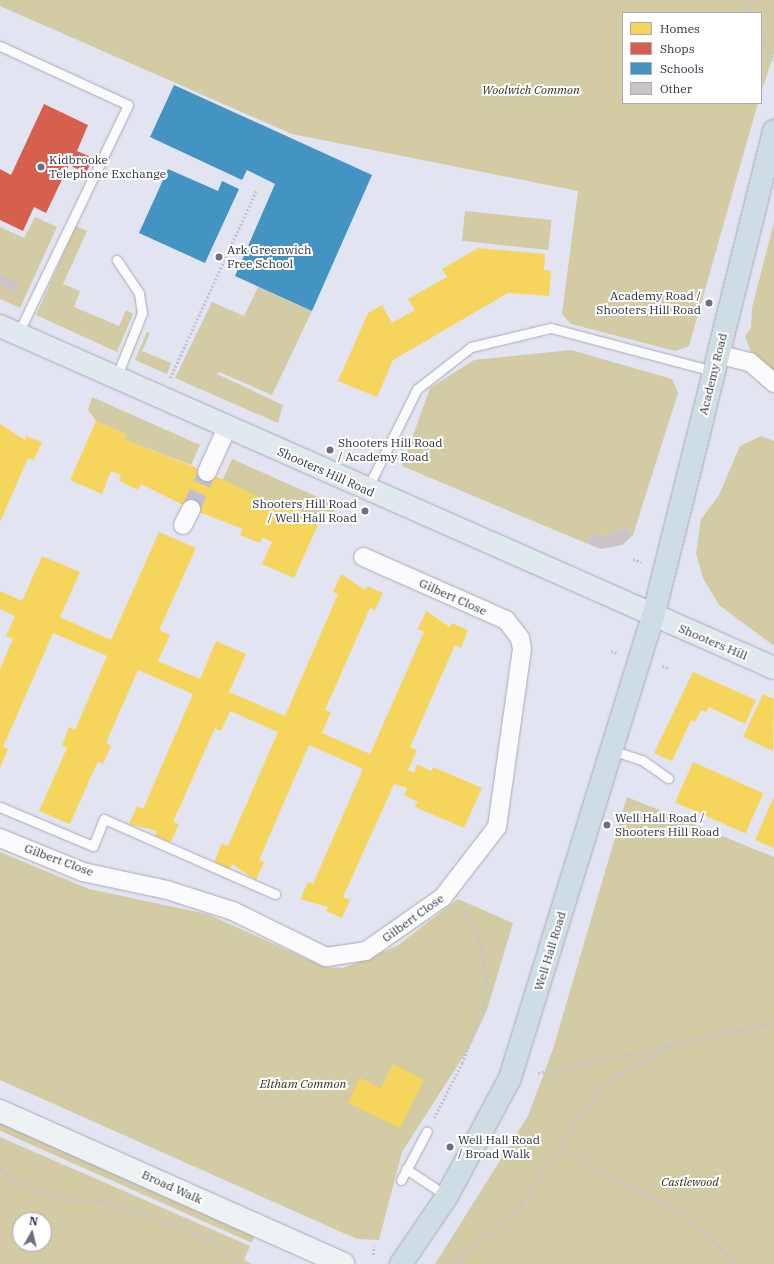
<!DOCTYPE html>
<html>
<head>
<meta charset="utf-8">
<style>
  body { margin:0 }
  #map { position:relative; width:774px; height:1264px; overflow:hidden; background:#e2e4f2; font-family:"IBM Plex Serif",serif }
  div>[style] { position:absolute }
  [style*='--x'] { left:calc(var(--x)*1px); top:calc(var(--y)*1px); width:calc(var(--w)*1px); rotate:calc(var(--a)*1deg) }
  .green>* { inset:0; background:#d2cba4; transform-origin:0 0 }
  .homes>* { inset:0; background:#f6d55c; transform-origin:0 0 }
  .shops>* { inset:0; background:#d6604d }
  .schools>* { inset:0; background:#4393c3 }
  .building>* { inset:0; background:#ccc4c7 }
  .street-tunnel>* { height:18px; margin-top:-9px; transform-origin:0; background:repeating-linear-gradient(90deg,#bec0cf 0 18px,transparent 0 27px) }
  .path>* { height:2.5px; margin-top:-1.25px; transform-origin:0; background:repeating-linear-gradient(90deg,#c4c5cc 0 2px,transparent 0 4px) }
  .roads { filter:drop-shadow(0 0 1px #a8a9b7) drop-shadow(0 0 1px #a8a9b7) }
  .lane>* { height:9px; margin:-4.5px; padding:0 4.5px; transform-origin:4.5px; border-radius:4.5px; background:#fbfbfd }
  .street>* { height:18px; margin:-9px; padding:0 9px; transform-origin:9px; border-radius:9px; background:#fbfbfd }
  .secondary>* { height:22px; margin:-11px; padding:0 11px; transform-origin:11px; border-radius:11px; background:#edf2f5 }
  .primary>* { height:22px; margin:-11px; padding:0 11px; transform-origin:11px; border-radius:11px; background:#dfe9ee }
  .highway>* { height:22px; margin:-11px; padding:0 11px; transform-origin:11px; border-radius:11px; background:#cedce3 }
  .dots>* { width:11px; height:11px; translate:-50% -50%; box-sizing:border-box; border:2px solid #fff; border-radius:50% }
  span { translate:-50% -50%; white-space:nowrap; text-align:center; line-height:1.15; -webkit-text-stroke:4px #fff; paint-order:stroke }
  .park-label { font-size:12px; color:#322e1b; font-style:italic }
  .poi-label { font-size:12px; color:#2e3041 }
  .left { translate:0 -50%; text-align:left }
  .right { translate:-100% -50%; text-align:right }
  .street-label { font-size:12px; color:#2e3041 }
  .legend { position:absolute; left:622px; top:12px; width:140px; height:92px; box-sizing:border-box; background:#fff; border:1px solid #abacb3; margin:0; padding:5px 7px; list-style:none; font-size:12px; color:#2e3041 }
  .legend li { display:flex; align-items:center; gap:8px; height:20px }
  .legend b { width:20px; border:1px solid #abacb3 }
  .north { position:absolute; left:12px; top:1212px; width:40px; height:40px; box-sizing:border-box; background:#fff; border:1px solid #abacb3; border-radius:50%; rotate:8deg; font-size:11px; font-weight:700; line-height:16px; text-align:center; color:#2e3041 }
  .north::after { content:''; display:block; margin:auto; width:14px; height:18px; background:#6d6f7f; clip-path:polygon(50% 0,100% 100%,50% 72%,0 100%) }
</style>
</head>
<body>
<div id="map">
  <div class="green">
    <div style="clip-path:polygon(0 0,774px 0,774px 53px,761px 93px,761px 13px,623px 13px,623px 103px,758px 103px,689px 346px,675px 351px,571px 324px,562px 314px,578px 191px,292px 134px,0 6px)"></div>
    <div style="left:465px;top:211px;width:87px;height:30px;rotate:6deg"></div>
    <div style="clip-path:polygon(35px 217px,57px 227px,20px 308px,0 299px,0 227px,24px 238px)"></div>
    <div style="clip-path:polygon(774px 222px,774px 389px,750px 350px,745px 336px,751px 328px,752px 308px)"></div>
    <div style="clip-path:polygon(76px 226px,87px 231px,63px 284px,80px 291px,74px 307px,119px 326px,126px 310px,133px 314px,117px 352px,36px 315px)"></div>
    <div style="clip-path:polygon(258px 287px,312px 311px,272px 395px,219px 372px,217px 374px,283px 405px,278px 423px,175px 378px,212px 302px,244px 316px)"></div>
    <div style="clip-path:polygon(147px 332px,150px 333px,142px 351px,171px 363px,167px 374px,135px 360px)"></div>
    <div style="clip-path:polygon(571px 350px,672px 379px,678px 393px,633px 535px,624px 526px,616px 533px,603px 536px,593px 532px,588px 544px,402px 466px,430px 388px,474px 360px)"></div>
    <div style="clip-path:polygon(92px 397px,200px 445px,191px 465px,125px 440px,127px 435px,96px 421px,88px 410px)"></div>
    <div style="clip-path:polygon(761px 436px,774px 441px,774px 646px,719px 605px,703px 578px,696px 553px,701px 519px,719px 495px,740px 446px)"></div>
    <div style="clip-path:polygon(232px 459px,340px 507px,320px 520px,288px 506px,286px 510px,225px 484px,223px 479px)"></div>
    <div style="clip-path:polygon(627px 797px,774px 857px,774px 1264px,435px 1264px,528px 1116px,553px 1049px)"></div>
    <div style="clip-path:polygon(0 852px,89px 889px,207px 914px,325px 967px,343px 968px,397px 946px,458px 899px,513px 923px,487px 1010px,470px 1046px,402px 1152px,379px 1240px,357px 1239px,0 1080px)"></div>
    <div style="left:0;top:1122px;width:279px;height:8px;rotate:24deg"></div>
    <div style="clip-path:polygon(evenodd,0 1137px,250px 1246px,244px 1260px,252px 1264px,0 1264px,0 1137px,20px 1220px,44px 1220px,44px 1244px,20px 1244px,20px 1220px)"></div>
  </div>
  <div class="homes">
    <div style="clip-path:polygon(478px 248px,545px 254px,544px 270px,551px 271px,549px 296px,508px 293px,393px 360px,377px 397px,338px 381px,368px 313px,382px 305px,392px 323px,415px 310px,408px 299px,447px 277px,442px 269px)"></div>
    <div style="clip-path:polygon(96px 421px,127px 435px,125px 440px,207px 472px,286px 510px,288px 506px,320px 520px,294px 578px,262px 564px,272px 542px,262px 537px,260px 543px,240px 535px,243px 529px,191px 509px,141px 484px,138px 490px,119px 481px,121px 475px,111px 471px,102px 494px,70px 480px)"></div>
    <div style="clip-path:polygon(0 424px,25px 440px,26px 436px,42px 442px,34px 460px,28px 458px,0 522px)"></div>
    <div style="clip-path:polygon(159px 532px,196px 548px,159px 630px,170px 635px,158px 661px,200px 679px,216px 641px,246px 654px,229px 692px,285px 716px,338px 594px,333px 592px,341px 574px,365px 590px,367px 586px,383px 593px,375px 610px,370px 608px,325px 710px,331px 712px,322px 733px,370px 754px,424px 632px,418px 629px,426px 611px,450px 627px,452px 623px,468px 630px,461px 648px,455px 645px,410px 747px,417px 750px,408px 770px,414px 773px,417px 764px,431px 771px,433px 767px,482px 788px,464px 828px,415px 807px,418px 802px,404px 795px,407px 788px,394px 784px,343px 897px,350px 900px,342px 918px,326px 911px,328px 907px,300px 899px,308px 882px,313px 884px,363px 769px,309px 745px,259px 860px,264px 862px,256px 880px,232px 864px,230px 869px,214px 862px,222px 843px,228px 846px,278px 732px,230px 711px,221px 731px,215px 728px,173px 822px,179px 824px,171px 842px,155px 836px,157px 831px,129px 824px,137px 806px,143px 809px,193px 694px,138px 670px,106px 743px,111px 746px,103px 764px,98px 761px,70px 824px,39px 811px,67px 748px,62px 746px,69px 727px,75px 730px,107px 656px,53px 633px,3px 747px,8px 749px,0 768px,0 669px,13px 639px,6px 636px,15px 616px,0 609px,0 591px,22px 601px,42px 556px,80px 572px,60px 617px,111px 640px)"></div>
    <div style="clip-path:polygon(693px 672px,756px 700px,745px 724px,709px 707px,706px 712px,701px 710px,695px 722px,691px 720px,672px 761px,654px 753px)"></div>
    <div style="clip-path:polygon(763px 694px,774px 699px,773px 751px,743px 737px)"></div>
    <div style="left:693px;top:762px;width:77px;height:44px;rotate:24deg"></div>
    <div style="clip-path:polygon(774px 796px,774px 848px,755px 840px)"></div>
    <div style="clip-path:polygon(393px 1064px,424px 1080px,400px 1128px,348px 1103px,360px 1078px,381px 1088px)"></div>
  </div>
  <div class="shops">
    <div style="clip-path:polygon(44px 104px,88px 125px,77px 151px,93px 158px,86px 173px,69px 165px,46px 213px,34px 207px,23px 231px,0 220px,0 169px,11px 175px)"></div>
  </div>
  <div class="schools">
    <div style="clip-path:polygon(174px 85px,372px 175px,312px 311px,235px 276px,275px 184px,247px 170px,242px 180px,150px 137px)"></div>
    <div style="clip-path:polygon(168px 169px,218px 191px,222px 181px,239px 189px,205px 263px,139px 233px)"></div>
  </div>
  <div class="building">
    <div style="clip-path:polygon(0 274px,19px 284px,15px 292px,0 284px)"></div>
    <div style="clip-path:polygon(624px 526px,633px 535px,622px 545px,601px 549px,588px 544px,593px 532px,603px 536px,616px 533px)"></div>
  </div>
  <div class="street-tunnel">
    <div style="--x:191;--y:509;--w:40;--a:-66.6"></div>
  </div>
  <div class="path">
    <div style="--x:746;--y:0;--w:14;--a:69"></div>
    <div style="--x:761;--y:34;--w:30;--a:64"></div>
    <div style="--x:170;--y:378;--w:206;--a:-65.3"></div>
    <div style="--x:633;--y:559;--w:9;--a:21"></div>
    <div style="--x:611;--y:651;--w:6;--a:18"></div>
    <div style="--x:662;--y:666;--w:6;--a:18"></div>
    <div style="--x:538;--y:1073;--w:241;--a:-12"></div>
    <div style="--x:434;--y:1118;--w:62;--a:-63"></div>
    <div style="--x:462;--y:1063;--w:58;--a:-68.7"></div>
    <div style="--x:483;--y:1009;--w:25;--a:-81"></div>
    <div style="--x:487;--y:984;--w:47;--a:-99.9"></div>
    <div style="--x:479;--y:938;--w:37;--a:-119"></div>
    <div style="--x:560;--y:1148;--w:139;--a:28.4"></div>
    <div style="--x:682;--y:1214;--w:75;--a:41.8"></div>
    <div style="--x:0;--y:1169;--w:14;--a:39"></div>
    <div style="--x:11;--y:1178;--w:52;--a:23.6"></div>
    <div style="--x:59;--y:1199;--w:43;--a:2.7"></div>
    <div style="--x:102;--y:1201;--w:44;--a:15.9"></div>
    <div style="--x:144;--y:1213;--w:79;--a:23"></div>
    <div style="--x:217;--y:1244;--w:29;--a:44"></div>
    <div style="--x:373;--y:1255;--w:9;--a:-84"></div>
    <div style="--x:453;--y:1264;--w:90;--a:-40.9"></div>
    <div style="--x:521;--y:1205;--w:148;--a:-55.8"></div>
    <div style="--x:604;--y:1083;--w:77;--a:-28.9"></div>
  </div>
  <div class="roads">
    <div class="lane">
      <div style="--x:0;--y:46;--w:141;--a:24.7"></div>
      <div style="--x:128;--y:105;--w:254;--a:115.7"></div>
      <div style="--x:116;--y:378;--w:70;--a:-68.2"></div>
      <div style="--x:142;--y:313;--w:20;--a:-99"></div>
      <div style="--x:139;--y:293;--w:40;--a:-124"></div>
      <div style="--x:367;--y:489;--w:112;--a:-63.4"></div>
      <div style="--x:417;--y:389;--w:68;--a:-37.9"></div>
      <div style="--x:471;--y:347;--w:82;--a:-13.4"></div>
      <div style="--x:551;--y:328;--w:168;--a:14.9"></div>
      <div style="--x:611;--y:750;--w:33;--a:18"></div>
      <div style="--x:642;--y:760;--w:32;--a:35"></div>
      <div style="--x:0;--y:807;--w:101;--a:22.8"></div>
      <div style="--x:93;--y:846;--w:29;--a:-68"></div>
      <div style="--x:104;--y:819;--w:187;--a:23.7"></div>
      <div style="--x:406;--y:1169;--w:49;--a:33.4"></div>
      <div style="--x:401;--y:1180;--w:55;--a:-62"></div>
    </div>
    <div class="street">
      <div style="--x:717;--y:354;--w:34;--a:14"></div>
      <div style="--x:750;--y:362;--w:32;--a:41"></div>
      <div style="--x:207;--y:472;--w:48;--a:-65.6"></div>
      <div style="--x:183;--y:525;--w:18;--a:-63"></div>
      <div style="--x:0;--y:838;--w:90;--a:22.3"></div>
      <div style="--x:83;--y:872;--w:86;--a:12.1"></div>
      <div style="--x:167;--y:890;--w:69;--a:17.7"></div>
      <div style="--x:233;--y:911;--w:104;--a:26.3"></div>
      <div style="--x:326;--y:957;--w:40;--a:-8.5"></div>
      <div style="--x:366;--y:951;--w:94;--a:-35"></div>
      <div style="--x:443;--y:897;--w:88;--a:-52.4"></div>
      <div style="--x:497;--y:827;--w:180;--a:-82"></div>
      <div style="--x:522;--y:649;--w:11;--a:-100"></div>
      <div style="--x:520;--y:638;--w:23;--a:-128"></div>
      <div style="--x:506;--y:620;--w:156;--a:-156.2"></div>
    </div>
    <div class="secondary">
      <div style="--x:0;--y:1111;--w:376;--a:24"></div>
    </div>
    <div class="primary">
      <div style="--x:0;--y:326;--w:846;--a:23.84"></div>
    </div>
    <div class="highway">
      <div style="--x:401;--y:1264;--w:82;--a:-55.9"></div>
      <div style="--x:447;--y:1196;--w:134;--a:-61.9"></div>
      <div style="--x:510;--y:1078;--w:483;--a:-72.8"></div>
      <div style="--x:653;--y:617;--w:501;--a:-76.02"></div>
    </div>
  </div>
  <div class="dots">
    <div style="left:41px;top:167px;background:#6d6f7f"></div>
    <div style="left:219px;top:257px;background:#6d6f7f"></div>
    <div style="left:709px;top:303px;background:#6d6f7f"></div>
    <div style="left:330px;top:450px;background:#6d6f7f"></div>
    <div style="left:365px;top:511px;background:#6d6f7f"></div>
    <div style="left:607px;top:825px;background:#6d6f7f"></div>
    <div style="left:450px;top:1147px;background:#6d6f7f"></div>
  </div>
  <div class="park-label">
    <span style="left:531px;top:90px">Woolwich Common</span>
    <span style="left:303px;top:1084px">Eltham Common</span>
    <span style="left:690px;top:1182px">Castlewood</span>
  </div>
  <div class="poi-label">
    <span class="left" style="left:49px;top:167px">Kidbrooke<br>Telephone Exchange</span>
    <span class="left" style="left:227px;top:257px">Ark Greenwich<br>Free School</span>
    <span class="right" style="left:701px;top:303px">Academy Road /<br>Shooters Hill Road</span>
    <span class="left" style="left:338px;top:450px">Shooters Hill Road<br>/ Academy Road</span>
    <span class="right" style="left:357px;top:511px">Shooters Hill Road<br>/ Well Hall Road</span>
    <span class="left" style="left:615px;top:825px">Well Hall Road /<br>Shooters Hill Road</span>
    <span class="left" style="left:458px;top:1147px">Well Hall Road<br>/ Broad Walk</span>
  </div>
  <div class="street-label">
    <span style="left:713px;top:374px;rotate:-76deg">Academy Road</span>
    <span style="left:326px;top:472px;rotate:24deg">Shooters Hill Road</span>
    <span style="left:453px;top:597px;rotate:24deg">Gilbert Close</span>
    <span style="left:713px;top:642px;rotate:23deg">Shooters Hill</span>
    <span style="left:59px;top:860px;rotate:20deg">Gilbert Close</span>
    <span style="left:413px;top:918px;rotate:-36deg">Gilbert Close</span>
    <span style="left:550px;top:951px;rotate:-73deg">Well Hall Road</span>
    <span style="left:172px;top:1187px;rotate:24deg">Broad Walk</span>
  </div>
  <ul class="legend">
  <li><b style="height:11px;background:#f6d55c"></b>Homes</li>
  <li><b style="height:11px;background:#d6604d"></b>Shops</li>
  <li><b style="height:11px;background:#4393c3"></b>Schools</li>
  <li><b style="height:11px;background:#ccc4c7"></b>Other</li>
  </ul>
  <div class="north">N</div>
</div>
</body>
</html>
